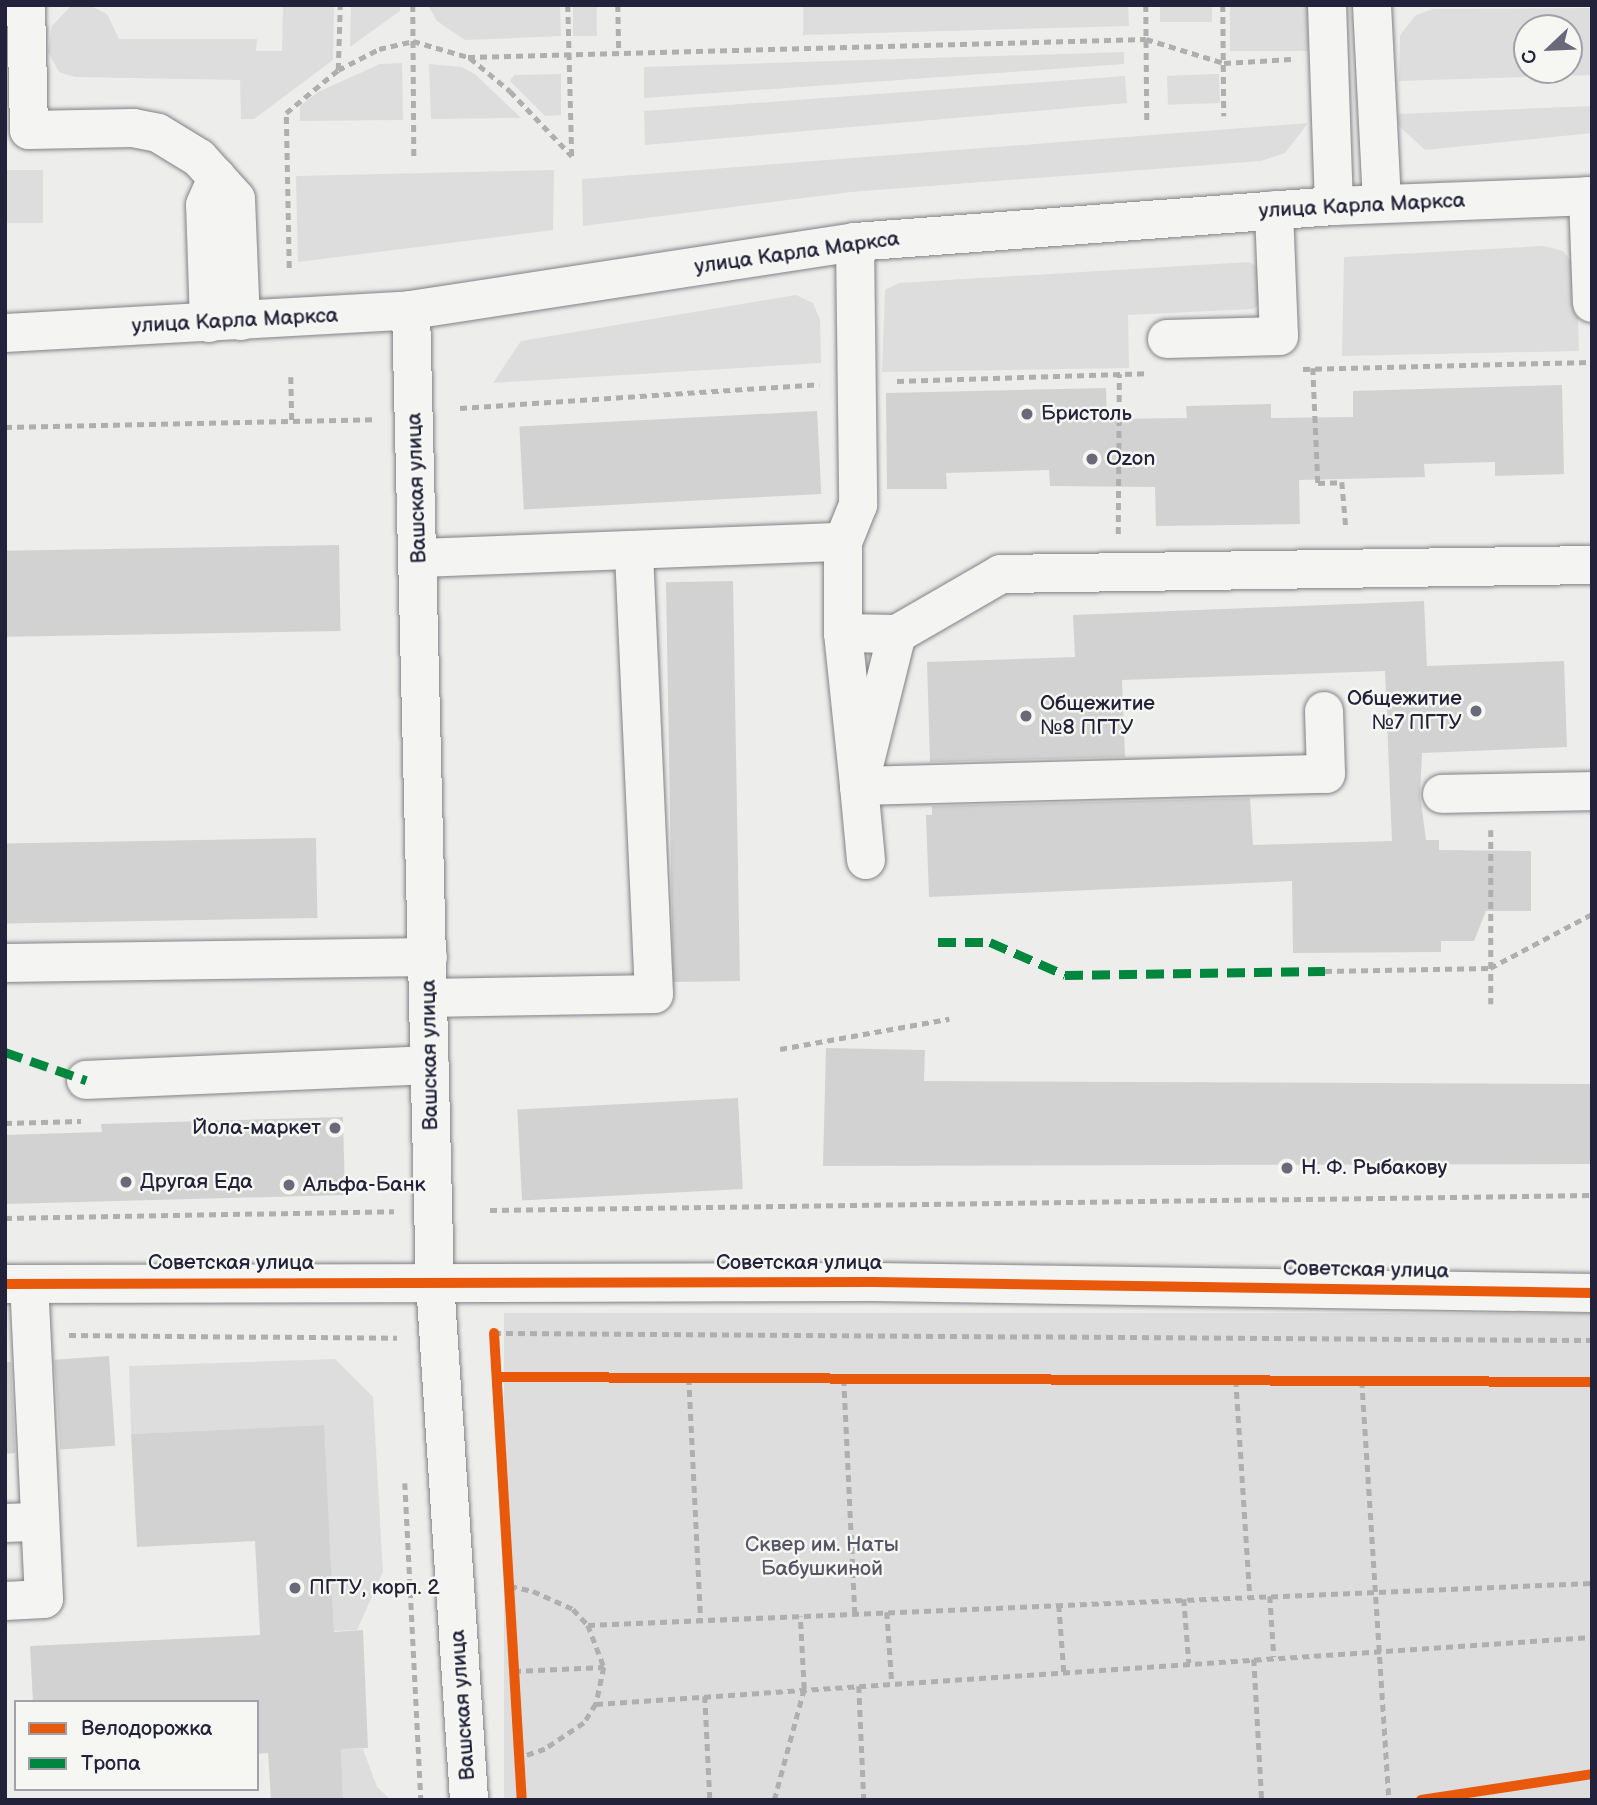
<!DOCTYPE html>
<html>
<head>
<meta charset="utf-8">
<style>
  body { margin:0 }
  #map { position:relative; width:1597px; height:1805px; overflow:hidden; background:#ededec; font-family:"Balsamiq Sans",sans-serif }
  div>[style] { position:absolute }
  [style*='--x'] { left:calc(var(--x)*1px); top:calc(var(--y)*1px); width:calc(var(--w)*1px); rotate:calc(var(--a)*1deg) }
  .green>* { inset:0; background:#ddd; transform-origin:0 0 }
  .building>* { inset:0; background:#d2d2d3; transform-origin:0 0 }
  .path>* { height:4.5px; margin-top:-2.25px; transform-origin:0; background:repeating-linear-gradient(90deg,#afafb0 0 7px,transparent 0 12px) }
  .roads { filter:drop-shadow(0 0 2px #828286) drop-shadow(0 0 2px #828286) }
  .minor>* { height:38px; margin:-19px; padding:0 19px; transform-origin:19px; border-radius:19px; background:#f4f4f2 }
  .major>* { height:38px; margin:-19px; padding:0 19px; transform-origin:19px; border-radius:19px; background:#f4f4f2 }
  .quiet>* { height:9px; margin-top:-4.5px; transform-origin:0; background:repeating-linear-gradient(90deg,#00873e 0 18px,transparent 0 27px) }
  .cycleway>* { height:10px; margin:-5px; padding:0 5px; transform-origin:5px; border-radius:5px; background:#e8590c }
  .dots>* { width:19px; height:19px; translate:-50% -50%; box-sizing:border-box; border:4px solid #f6f6f2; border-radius:50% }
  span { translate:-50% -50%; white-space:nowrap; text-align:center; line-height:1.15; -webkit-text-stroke:5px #f6f6f2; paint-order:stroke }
  .street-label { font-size:21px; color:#22223b }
  .poi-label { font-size:21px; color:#22223b }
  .left { translate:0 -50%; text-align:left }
  .right { translate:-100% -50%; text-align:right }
  .park-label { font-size:21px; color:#565668 }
  .frame { position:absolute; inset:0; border:7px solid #22223b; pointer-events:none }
  .legend { position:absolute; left:14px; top:1700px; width:245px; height:91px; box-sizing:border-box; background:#f6f6f2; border:2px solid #a1a1a9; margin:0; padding:9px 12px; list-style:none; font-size:21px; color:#22223b }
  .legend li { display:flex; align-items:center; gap:14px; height:35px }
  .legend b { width:35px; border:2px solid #a1a1a9 }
  .north { position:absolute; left:1513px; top:14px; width:70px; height:70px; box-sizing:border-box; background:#f6f6f2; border:2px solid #a1a1a9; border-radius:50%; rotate:247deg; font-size:19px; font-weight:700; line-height:28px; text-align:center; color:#22223b }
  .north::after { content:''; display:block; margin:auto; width:24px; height:32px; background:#696979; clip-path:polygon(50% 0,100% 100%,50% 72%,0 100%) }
</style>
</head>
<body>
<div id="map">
  <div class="green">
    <div style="clip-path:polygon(89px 5px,107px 14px,119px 39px,257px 39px,256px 51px,282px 51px,283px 5px,334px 5px,333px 60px,254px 119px,241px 119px,240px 80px,75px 77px,59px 72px,48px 52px,52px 26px,71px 6px)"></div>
    <div style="clip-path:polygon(351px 5px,400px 5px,400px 11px,350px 47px)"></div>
    <div style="clip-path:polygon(428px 5px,560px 5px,561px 36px,465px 40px,437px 21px)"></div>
    <div style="left:573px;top:5px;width:24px;height:31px"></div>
    <div style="clip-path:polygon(803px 5px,1128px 5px,1129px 26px,803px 35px)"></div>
    <div style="left:1160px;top:5px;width:52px;height:17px"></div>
    <div style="left:1230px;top:5px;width:78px;height:46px"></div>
    <div style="clip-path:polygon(evenodd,1592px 8px,1592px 75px,1399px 81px,1400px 35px,1416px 15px,1433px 9px,1592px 8px,1527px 28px,1569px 28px,1569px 70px,1527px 70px,1527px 28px)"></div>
    <div style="clip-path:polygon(1124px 52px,1124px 64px,644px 98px,644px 67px)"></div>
    <div style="clip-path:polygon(402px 63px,403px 120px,300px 121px,300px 106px,318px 92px,380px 64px)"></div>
    <div style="clip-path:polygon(429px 64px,462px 67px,476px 75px,521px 118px,431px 119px)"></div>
    <div style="clip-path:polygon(561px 74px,561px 115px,545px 116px,510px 81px,514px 75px)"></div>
    <div style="left:1219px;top:74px;width:29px;height:52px;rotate:88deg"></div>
    <div style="clip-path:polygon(1125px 76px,1127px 103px,645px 145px,644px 111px)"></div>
    <div style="clip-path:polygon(1592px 106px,1592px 133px,1425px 150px,1399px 126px,1399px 114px)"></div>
    <div style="clip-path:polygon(1308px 123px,1285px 153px,1261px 161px,851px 192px,583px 226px,582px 179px)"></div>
    <div style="left:5px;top:170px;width:38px;height:53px"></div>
    <div style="clip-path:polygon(554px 170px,553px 230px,298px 262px,296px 176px)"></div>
    <div style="clip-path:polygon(1544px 246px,1563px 251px,1572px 262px,1577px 279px,1579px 351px,1342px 356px,1344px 257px)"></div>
    <div style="clip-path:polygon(1249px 262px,1267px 272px,1267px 299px,1253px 309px,1128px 315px,1129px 368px,882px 372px,885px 290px,899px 283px)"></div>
    <div style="clip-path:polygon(796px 295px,813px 303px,820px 320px,821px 363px,493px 383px,521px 341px)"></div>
    <div style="left:504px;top:1313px;width:1088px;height:488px"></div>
    <div style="clip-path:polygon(335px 1359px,373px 1397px,383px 1572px,357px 1630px,334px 1631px,323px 1425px,131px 1434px,129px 1366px)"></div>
    <div style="clip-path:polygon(341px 1749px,363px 1749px,377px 1787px,391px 1800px,343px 1800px)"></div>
  </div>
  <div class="building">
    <div style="clip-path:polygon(1562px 385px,1564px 474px,1495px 476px,1495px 462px,1424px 464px,1425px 477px,1299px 480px,1300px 524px,1156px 526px,1155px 487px,1050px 486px,1049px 470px,946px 473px,947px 489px,887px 489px,886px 393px,1106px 388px,1107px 419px,1187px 418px,1186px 406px,1271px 404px,1271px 418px,1353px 417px,1353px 391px)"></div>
    <div style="left:817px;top:411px;width:83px;height:298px;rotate:87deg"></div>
    <div style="left:339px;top:545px;width:86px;height:334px;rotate:89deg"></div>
    <div style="left:733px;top:581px;width:400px;height:67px;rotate:89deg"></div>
    <div style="clip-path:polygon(1424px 601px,1427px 666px,1564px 661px,1567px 747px,1422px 753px,1420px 795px,1426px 840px,1439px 840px,1439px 850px,1531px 851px,1531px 911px,1486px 911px,1474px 941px,1441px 941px,1441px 952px,1293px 953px,1292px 881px,929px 897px,926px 815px,932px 815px,932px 806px,1250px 798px,1253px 845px,1392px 841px,1385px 671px,1122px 680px,1125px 757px,930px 762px,927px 662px,1075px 657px,1073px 615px)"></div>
    <div style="left:316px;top:838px;width:80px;height:311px;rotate:89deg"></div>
    <div style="clip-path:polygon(826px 1048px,925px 1050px,924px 1081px,1592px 1084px,1592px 1164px,823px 1166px)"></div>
    <div style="left:738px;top:1098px;width:91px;height:221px;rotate:87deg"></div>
    <div style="clip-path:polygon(343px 1117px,345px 1195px,5px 1204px,5px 1135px,102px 1132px,101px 1124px)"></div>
    <div style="left:109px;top:1356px;width:90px;height:55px;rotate:86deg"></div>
    <div style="clip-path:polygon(5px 1362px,11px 1362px,15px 1453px,5px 1454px)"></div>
    <div style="clip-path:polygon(324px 1425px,334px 1632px,363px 1630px,368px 1748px,341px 1749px,343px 1800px,271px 1800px,268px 1753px,257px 1754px,257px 1702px,33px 1702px,30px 1646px,260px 1635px,255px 1541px,137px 1547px,131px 1434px)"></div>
  </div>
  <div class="path">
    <div style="--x:413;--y:5;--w:152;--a:89.6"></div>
    <div style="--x:568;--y:5;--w:152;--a:88.5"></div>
    <div style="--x:618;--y:5;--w:48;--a:88.8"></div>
    <div style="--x:1146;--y:5;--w:116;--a:89.5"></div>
    <div style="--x:1223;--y:5;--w:111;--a:89.5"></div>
    <div style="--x:470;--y:58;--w:52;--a:39.5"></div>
    <div style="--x:510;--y:91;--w:90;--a:46.4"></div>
    <div style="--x:338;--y:70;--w:65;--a:-88.2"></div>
    <div style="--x:289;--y:268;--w:155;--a:-91.1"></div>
    <div style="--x:286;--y:113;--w:67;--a:-39.6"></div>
    <div style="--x:338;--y:70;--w:46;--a:-27.1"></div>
    <div style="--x:379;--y:49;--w:35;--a:-13"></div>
    <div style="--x:413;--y:41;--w:57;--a:16.2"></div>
    <div style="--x:468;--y:57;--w:678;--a:-1.52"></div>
    <div style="--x:1146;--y:39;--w:82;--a:17.1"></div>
    <div style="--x:1224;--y:63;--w:67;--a:-3.4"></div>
    <div style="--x:1313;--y:368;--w:115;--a:87.5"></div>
    <div style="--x:1318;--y:483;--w:24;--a:-2"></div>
    <div style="--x:1342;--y:482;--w:46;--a:85"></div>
    <div style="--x:1303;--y:369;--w:289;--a:-1.4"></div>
    <div style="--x:291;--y:377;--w:44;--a:88.7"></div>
    <div style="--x:897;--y:381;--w:250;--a:-1.8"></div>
    <div style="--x:460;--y:408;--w:360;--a:-3.8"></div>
    <div style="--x:5;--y:427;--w:371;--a:-1.2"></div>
    <div style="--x:1118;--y:534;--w:160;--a:-89.6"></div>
    <div style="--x:1491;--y:830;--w:174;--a:90"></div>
    <div style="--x:1325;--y:971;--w:165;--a:-1"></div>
    <div style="--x:1490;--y:968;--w:115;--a:-27.9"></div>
    <div style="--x:780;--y:1049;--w:172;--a:-10.1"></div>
    <div style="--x:5;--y:1123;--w:76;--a:-1.5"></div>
    <div style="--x:490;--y:1210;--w:1102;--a:-0.78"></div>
    <div style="--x:5;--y:1218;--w:389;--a:-1"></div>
    <div style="--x:69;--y:1335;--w:328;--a:0.5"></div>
    <div style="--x:689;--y:1378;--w:242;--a:87.2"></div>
    <div style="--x:844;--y:1379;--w:235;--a:87.3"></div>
    <div style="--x:1236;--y:1380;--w:216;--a:86.3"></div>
    <div style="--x:1362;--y:1381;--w:420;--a:86.3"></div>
    <div style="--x:405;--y:1483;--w:317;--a:87.1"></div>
    <div style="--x:510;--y:1586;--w:24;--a:12"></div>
    <div style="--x:533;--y:1591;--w:44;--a:24.2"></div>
    <div style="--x:573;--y:1609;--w:22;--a:47"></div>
    <div style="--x:588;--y:1625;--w:45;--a:69.1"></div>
    <div style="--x:604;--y:1667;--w:38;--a:102"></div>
    <div style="--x:596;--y:1704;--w:22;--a:122"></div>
    <div style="--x:584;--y:1723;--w:47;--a:146.3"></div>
    <div style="--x:545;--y:1749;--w:28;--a:161"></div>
    <div style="--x:1270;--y:1596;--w:61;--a:86.2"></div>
    <div style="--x:1184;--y:1599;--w:64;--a:85.5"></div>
    <div style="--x:1059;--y:1605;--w:67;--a:85.7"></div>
    <div style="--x:887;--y:1612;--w:71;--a:86"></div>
    <div style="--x:588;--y:1625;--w:1005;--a:-2.4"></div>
    <div style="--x:1254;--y:1659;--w:141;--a:86.8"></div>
    <div style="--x:514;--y:1671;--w:90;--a:-2.5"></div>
    <div style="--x:859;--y:1686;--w:114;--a:87.5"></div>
    <div style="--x:705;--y:1696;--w:104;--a:87.2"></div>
    <div style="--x:596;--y:1704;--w:998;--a:-3.85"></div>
    <div style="--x:522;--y:1800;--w:468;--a:-93.4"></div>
    <div style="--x:494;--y:1333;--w:1098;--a:0.37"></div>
    <div style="--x:774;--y:1800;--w:115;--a:-74.9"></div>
    <div style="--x:804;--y:1689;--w:73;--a:-93.1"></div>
  </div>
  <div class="roads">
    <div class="minor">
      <div style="--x:26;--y:5;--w:125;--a:88.6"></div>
      <div style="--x:29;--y:130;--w:104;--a:-1.1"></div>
      <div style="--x:133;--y:128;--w:25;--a:11"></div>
      <div style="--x:158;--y:133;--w:48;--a:31.4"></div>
      <div style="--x:199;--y:158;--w:55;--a:47.9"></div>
      <div style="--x:236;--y:199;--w:122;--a:87.7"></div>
      <div style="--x:1327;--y:5;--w:201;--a:88"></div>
      <div style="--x:1372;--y:5;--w:198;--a:87.1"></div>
      <div style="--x:1588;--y:196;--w:107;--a:87.9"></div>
      <div style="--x:855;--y:242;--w:263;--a:89.3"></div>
      <div style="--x:858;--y:505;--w:40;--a:112"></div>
      <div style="--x:843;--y:542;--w:91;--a:90"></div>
      <div style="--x:843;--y:633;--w:154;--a:84"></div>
      <div style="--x:859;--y:786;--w:467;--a:-1.5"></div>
      <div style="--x:1326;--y:774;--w:63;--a:-91.8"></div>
      <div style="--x:411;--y:310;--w:972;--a:88.59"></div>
      <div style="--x:435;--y:1282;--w:519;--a:86.24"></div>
      <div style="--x:209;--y:323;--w:118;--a:-91.9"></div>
      <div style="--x:205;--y:205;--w:30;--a:-66"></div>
      <div style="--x:1167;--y:339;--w:112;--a:-1.5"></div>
      <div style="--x:1279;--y:336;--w:126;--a:-92.3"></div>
      <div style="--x:420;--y:558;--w:423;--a:-2.2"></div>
      <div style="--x:843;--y:633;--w:54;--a:1.1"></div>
      <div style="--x:897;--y:634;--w:120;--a:-30"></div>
      <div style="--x:1001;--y:574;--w:591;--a:-0.87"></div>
      <div style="--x:1442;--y:794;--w:150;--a:-1.1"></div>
      <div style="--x:866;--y:860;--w:74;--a:-95.4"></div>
      <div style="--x:859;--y:786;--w:157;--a:-76"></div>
      <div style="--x:5;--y:963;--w:423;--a:-0.8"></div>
      <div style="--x:429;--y:998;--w:225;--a:-1"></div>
      <div style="--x:654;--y:994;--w:444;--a:-92.6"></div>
      <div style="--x:86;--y:1080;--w:344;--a:-2.5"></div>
      <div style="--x:5;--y:1284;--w:869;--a:-0.13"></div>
      <div style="--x:874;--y:1282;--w:718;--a:0.88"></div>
      <div style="--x:5;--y:1523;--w:35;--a:-2"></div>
      <div style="--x:5;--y:1601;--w:39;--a:-3"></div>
      <div style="--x:44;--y:1599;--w:315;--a:-92.7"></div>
    </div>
    <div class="major">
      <div style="--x:5;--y:333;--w:407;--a:-3.2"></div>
      <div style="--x:411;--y:310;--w:449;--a:-8.7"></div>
      <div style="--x:855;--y:242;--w:480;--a:-4.3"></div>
      <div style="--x:1334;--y:206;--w:258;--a:-2.2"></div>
    </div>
  </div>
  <div class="quiet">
    <div style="--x:938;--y:942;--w:52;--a:0"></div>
    <div style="--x:990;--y:942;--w:82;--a:23.7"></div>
    <div style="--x:1065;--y:975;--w:260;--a:-0.9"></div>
    <div style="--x:5;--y:1052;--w:86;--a:19.1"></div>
  </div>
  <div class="cycleway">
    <div style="--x:5;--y:1284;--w:869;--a:-0.13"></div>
    <div style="--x:874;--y:1282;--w:718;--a:0.88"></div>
    <div style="--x:494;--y:1333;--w:468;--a:86.6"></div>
    <div style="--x:497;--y:1377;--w:1095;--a:0.26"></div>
    <div style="--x:1421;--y:1800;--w:173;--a:-8.6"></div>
  </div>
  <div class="dots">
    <div style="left:1027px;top:414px;background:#696979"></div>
    <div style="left:1092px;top:459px;background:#696979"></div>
    <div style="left:1476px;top:711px;background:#696979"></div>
    <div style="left:1026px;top:716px;background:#696979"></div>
    <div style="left:335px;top:1128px;background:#696979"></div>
    <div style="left:1287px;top:1168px;background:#696979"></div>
    <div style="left:126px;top:1182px;background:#696979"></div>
    <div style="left:289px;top:1185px;background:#696979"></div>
    <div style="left:295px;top:1588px;background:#696979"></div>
  </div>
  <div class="street-label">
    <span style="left:1362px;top:206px;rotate:-3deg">улица Карла Маркса</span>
    <span style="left:797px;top:253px;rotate:-8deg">улица Карла Маркса</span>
    <span style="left:235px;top:321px;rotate:-3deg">улица Карла Маркса</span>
    <span style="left:417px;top:488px;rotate:-92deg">Вашская улица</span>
    <span style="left:430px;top:1055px;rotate:-91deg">Вашская улица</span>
    <span style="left:231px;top:1263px">Советская улица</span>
    <span style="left:799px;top:1263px">Советская улица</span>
    <span style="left:1366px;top:1270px;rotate:1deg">Советская улица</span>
    <span style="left:463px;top:1705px;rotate:-94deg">Вашская улица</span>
  </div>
  <div class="poi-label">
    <span class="left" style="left:1041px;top:414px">Бристоль</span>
    <span class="left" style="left:1106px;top:459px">Ozon</span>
    <span class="right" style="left:1462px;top:711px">Общежитие<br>№7 ПГТУ</span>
    <span class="left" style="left:1040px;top:716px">Общежитие<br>№8 ПГТУ</span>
    <span class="right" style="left:321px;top:1128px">Йола-маркет</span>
    <span class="left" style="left:1301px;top:1168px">Н. Ф. Рыбакову</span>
    <span class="left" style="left:140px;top:1182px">Другая Еда</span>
    <span class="left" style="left:303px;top:1185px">Альфа-Банк</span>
    <span class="left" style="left:309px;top:1588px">ПГТУ, корп. 2</span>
  </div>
  <div class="park-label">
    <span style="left:822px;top:1557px">Сквер им. Наты<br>Бабушкиной</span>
  </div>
  <div class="frame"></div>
  <ul class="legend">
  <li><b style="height:9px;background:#e8590c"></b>Велодорожка</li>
  <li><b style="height:9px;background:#00873e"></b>Тропа</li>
  </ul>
  <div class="north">С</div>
</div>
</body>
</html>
